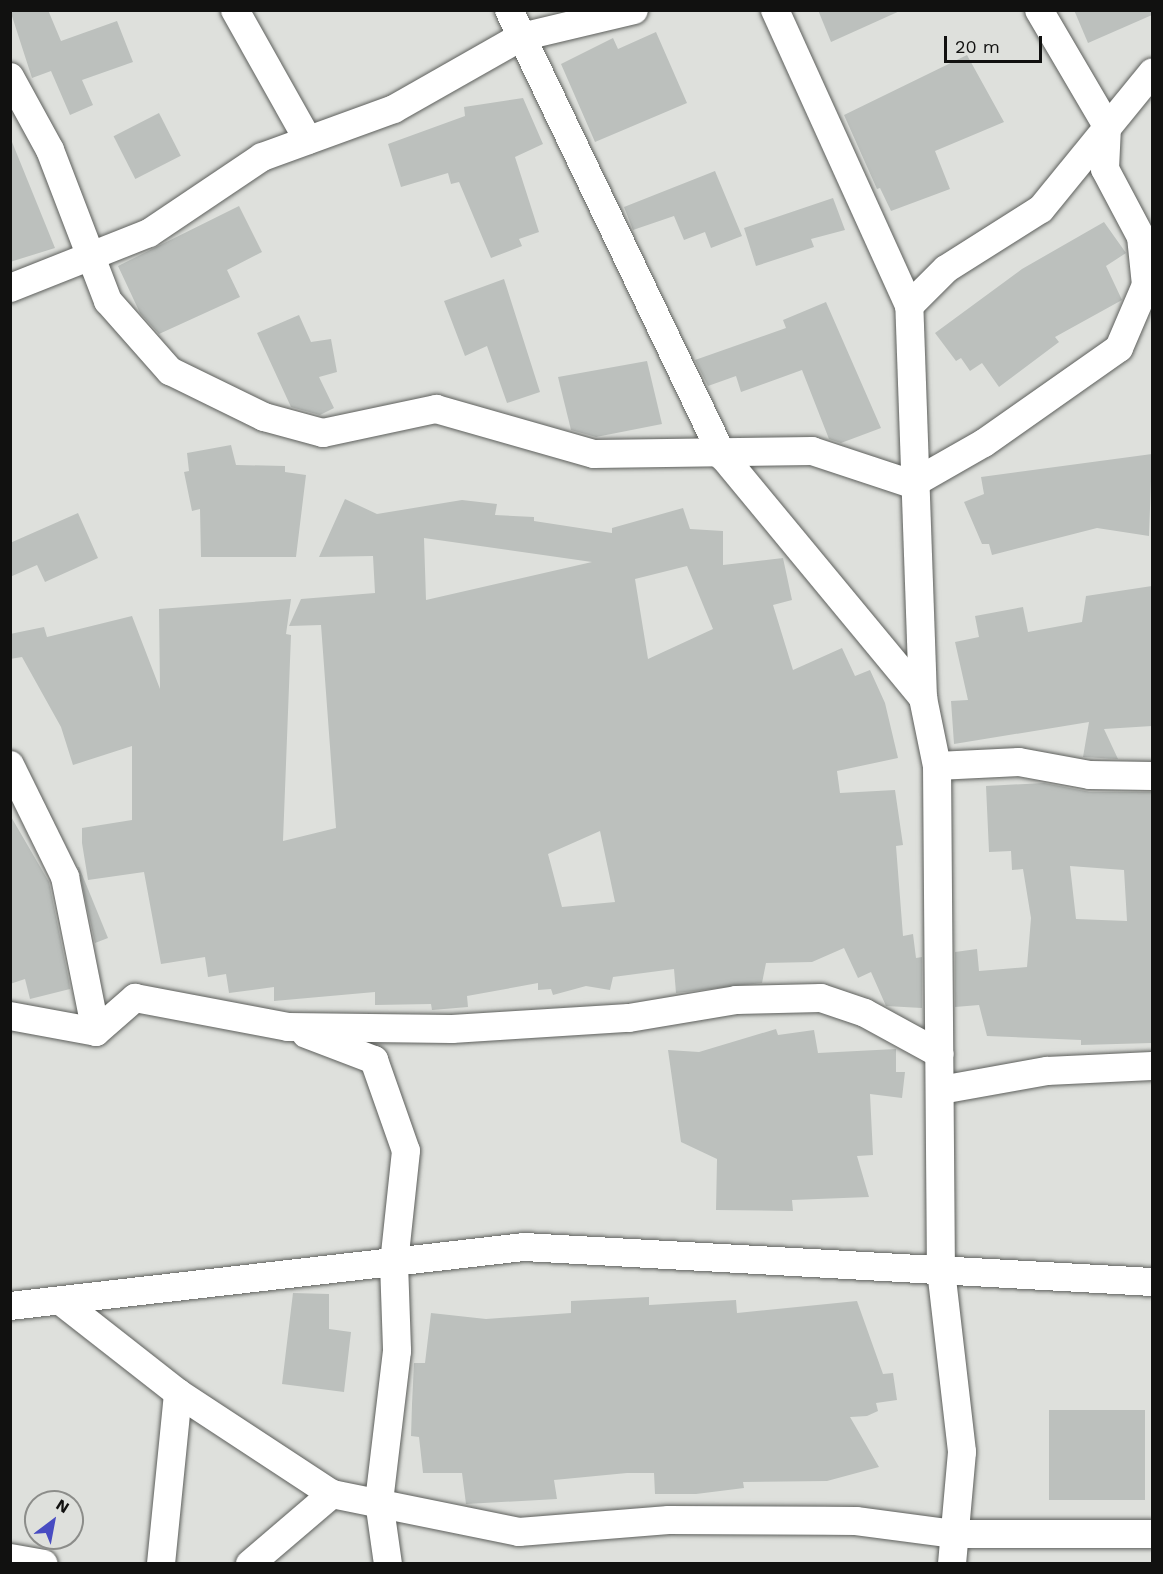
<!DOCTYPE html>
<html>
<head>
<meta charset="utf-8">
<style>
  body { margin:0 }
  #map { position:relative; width:1163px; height:1574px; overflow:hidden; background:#dee0dc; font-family:"Work Sans",sans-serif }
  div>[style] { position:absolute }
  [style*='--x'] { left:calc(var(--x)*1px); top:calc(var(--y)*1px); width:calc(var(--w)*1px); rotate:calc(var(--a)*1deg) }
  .building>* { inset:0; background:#bcc0bd; transform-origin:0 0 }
  .roads { filter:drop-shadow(0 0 2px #5d5f5c) drop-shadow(0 0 2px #5d5f5c) }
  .street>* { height:28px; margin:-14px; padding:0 14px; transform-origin:14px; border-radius:14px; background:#fff }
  span { translate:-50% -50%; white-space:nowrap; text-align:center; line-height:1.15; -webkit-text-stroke:4.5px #dee0dc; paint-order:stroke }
  .frame { position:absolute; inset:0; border:12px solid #111110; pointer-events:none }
  .north { position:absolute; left:24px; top:1490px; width:60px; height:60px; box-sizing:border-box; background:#dee0dc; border:2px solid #8c8d8a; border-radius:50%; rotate:32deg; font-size:16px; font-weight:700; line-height:24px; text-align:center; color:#111110 }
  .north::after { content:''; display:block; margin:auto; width:21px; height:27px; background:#484cc2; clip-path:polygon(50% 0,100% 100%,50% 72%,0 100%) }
  .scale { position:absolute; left:944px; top:36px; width:98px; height:27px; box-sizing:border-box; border:3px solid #111110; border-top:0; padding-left:8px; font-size:18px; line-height:21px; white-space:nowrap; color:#111110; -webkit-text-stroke:4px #dee0dc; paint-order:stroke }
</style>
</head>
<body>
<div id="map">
  <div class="building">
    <div style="clip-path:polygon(10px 10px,48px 10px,61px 41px,117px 21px,133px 62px,82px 80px,93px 105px,70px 115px,51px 71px,32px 78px)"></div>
    <div style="clip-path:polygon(818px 10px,902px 10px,831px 42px)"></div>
    <div style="clip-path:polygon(1074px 10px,1152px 10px,1152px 15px,1088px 43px)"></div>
    <div style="clip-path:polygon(656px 32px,687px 103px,595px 142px,561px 64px,613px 38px,618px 49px)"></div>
    <div style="clip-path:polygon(967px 55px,1004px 122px,935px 151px,950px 189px,891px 211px,880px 188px,877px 189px,844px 115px)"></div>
    <div style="clip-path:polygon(523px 98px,543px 144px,515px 157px,539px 232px,519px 239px,522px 246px,491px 258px,459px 182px,451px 184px,448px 173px,401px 187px,388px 144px,465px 116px,464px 107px)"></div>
    <div style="left:159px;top:113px;width:48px;height:51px;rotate:63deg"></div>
    <div style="clip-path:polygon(10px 137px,55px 248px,10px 262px)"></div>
    <div style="clip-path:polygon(715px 171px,742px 236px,711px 248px,705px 232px,684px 240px,674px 216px,633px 230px,624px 207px)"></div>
    <div style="clip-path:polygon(833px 198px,845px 230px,811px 239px,814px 247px,756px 266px,744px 228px)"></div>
    <div style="clip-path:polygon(239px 206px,262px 252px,227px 270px,240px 297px,159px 334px,140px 313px,118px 266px)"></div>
    <div style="clip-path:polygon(1104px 222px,1126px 253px,1106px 266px,1122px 300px,1055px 337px,1059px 342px,999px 387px,982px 363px,970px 371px,961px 358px,956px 361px,935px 333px,1022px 269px)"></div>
    <div style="clip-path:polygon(504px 279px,540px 392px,507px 403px,487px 346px,465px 356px,444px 301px)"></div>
    <div style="clip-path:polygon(826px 302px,881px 428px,841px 443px,829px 439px,802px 370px,741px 392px,736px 376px,708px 386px,695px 360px,786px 328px,783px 320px)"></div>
    <div style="clip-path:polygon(299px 315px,311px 342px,331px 339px,337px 372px,319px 377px,334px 408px,320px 415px,291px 407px,257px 333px)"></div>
    <div style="clip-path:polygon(647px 361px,662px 424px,596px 437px,571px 430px,558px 377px)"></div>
    <div style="clip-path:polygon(231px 445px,236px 465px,285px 466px,285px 472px,306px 475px,296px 557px,201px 557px,200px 509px,192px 511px,184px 472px,189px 471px,187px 453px)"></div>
    <div style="clip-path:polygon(1152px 454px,1149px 536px,1097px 528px,992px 555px,989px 544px,982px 544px,964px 502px,984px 494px,981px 477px)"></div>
    <div style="clip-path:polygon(evenodd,345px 499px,377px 514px,462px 500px,497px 504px,495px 515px,534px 517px,534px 521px,612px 533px,612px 528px,683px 508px,690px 529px,723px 531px,723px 565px,783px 558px,792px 600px,773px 605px,793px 670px,842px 648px,855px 676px,870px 670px,885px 703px,898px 758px,837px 771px,840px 793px,895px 790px,903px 845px,896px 846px,903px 936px,913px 934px,916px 958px,922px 957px,922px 1008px,886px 1006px,871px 972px,858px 978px,844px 948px,812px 962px,766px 963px,762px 983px,676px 993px,674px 969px,613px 977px,610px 990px,586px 986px,553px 995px,551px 989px,538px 990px,538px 983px,467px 996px,468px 1007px,432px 1010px,431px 1004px,375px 1005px,375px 992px,274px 1001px,274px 987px,229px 993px,226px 974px,208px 977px,205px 957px,161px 964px,144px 872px,88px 880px,82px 843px,82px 828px,132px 820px,132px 746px,73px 765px,61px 727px,22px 657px,10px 659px,10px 634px,44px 627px,47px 637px,132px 616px,160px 689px,159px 609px,291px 599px,286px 634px,291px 635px,283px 841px,336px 828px,321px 625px,289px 626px,301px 599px,375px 593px,373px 556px,319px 557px,345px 499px,424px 538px,592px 562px,426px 600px,424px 538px,345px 499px,687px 566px,713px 629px,648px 659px,635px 579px,687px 566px,345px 499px,600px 831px,615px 902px,562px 907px,548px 854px,600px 831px)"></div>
    <div style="clip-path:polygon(78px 513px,98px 558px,45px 582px,37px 565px,10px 577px,10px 543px)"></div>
    <div style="clip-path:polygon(1152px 586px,1152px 726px,1104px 729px,1118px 759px,1083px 757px,1089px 722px,954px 744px,951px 701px,968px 700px,955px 642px,979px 637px,975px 616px,1023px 607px,1028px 632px,1082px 622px,1086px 596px)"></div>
    <div style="clip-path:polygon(evenodd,1044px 783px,1090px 792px,1152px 792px,1152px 1043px,1081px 1045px,1081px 1040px,987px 1036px,979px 1005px,955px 1007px,955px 952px,977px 949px,979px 971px,1027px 967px,1031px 918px,1023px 869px,1012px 870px,1011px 851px,989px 852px,986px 786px,1044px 783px,1070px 866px,1124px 870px,1127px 921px,1076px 919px,1070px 866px)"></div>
    <div style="clip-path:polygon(10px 815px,49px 882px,69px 981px,70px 989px,30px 999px,25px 979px,10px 984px)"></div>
    <div style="clip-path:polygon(78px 867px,79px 867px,108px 938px,95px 943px)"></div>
    <div style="clip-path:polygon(776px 1029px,778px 1035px,814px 1030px,818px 1053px,896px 1049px,896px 1072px,905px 1072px,902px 1098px,870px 1094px,873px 1155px,857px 1156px,869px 1197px,792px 1200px,793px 1211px,716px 1210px,717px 1159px,681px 1142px,668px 1050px,699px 1052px)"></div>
    <div style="clip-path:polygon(293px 1293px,329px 1294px,329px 1329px,351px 1332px,344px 1392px,282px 1384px)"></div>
    <div style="clip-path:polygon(649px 1297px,649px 1305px,736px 1300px,737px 1313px,857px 1301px,883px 1374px,893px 1373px,897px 1400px,876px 1403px,878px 1411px,867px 1416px,850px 1417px,879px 1467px,827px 1481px,743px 1482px,744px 1488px,696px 1494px,655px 1494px,654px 1473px,627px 1473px,554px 1480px,557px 1499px,466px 1504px,462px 1473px,423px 1473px,419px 1437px,411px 1436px,412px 1404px,414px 1363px,425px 1363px,431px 1313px,486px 1319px,571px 1313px,571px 1301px)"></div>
    <div style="left:1049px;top:1410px;width:96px;height:90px"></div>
  </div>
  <div class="roads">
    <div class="street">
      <div style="--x:235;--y:10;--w:149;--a:60.7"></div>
      <div style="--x:509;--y:10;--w:495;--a:64.4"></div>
      <div style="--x:723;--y:456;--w:314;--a:50.4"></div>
      <div style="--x:923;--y:698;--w:69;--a:78.4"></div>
      <div style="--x:937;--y:766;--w:504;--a:89.55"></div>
      <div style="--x:941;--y:1270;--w:183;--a:83.4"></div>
      <div style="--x:962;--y:1452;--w:112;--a:95.1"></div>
      <div style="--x:775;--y:10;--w:325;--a:65.6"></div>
      <div style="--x:10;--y:77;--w:83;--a:61.3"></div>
      <div style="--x:50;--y:150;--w:162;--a:69"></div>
      <div style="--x:108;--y:301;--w:94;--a:48.5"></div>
      <div style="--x:170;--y:371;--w:105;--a:26.1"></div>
      <div style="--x:264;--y:417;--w:61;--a:15.2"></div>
      <div style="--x:323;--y:433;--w:116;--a:-12"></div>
      <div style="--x:436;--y:409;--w:164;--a:15.9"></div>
      <div style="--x:594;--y:454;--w:218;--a:-0.8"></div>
      <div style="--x:812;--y:451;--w:105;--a:18.3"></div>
      <div style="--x:912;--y:484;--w:83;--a:-29.7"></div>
      <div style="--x:984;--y:443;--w:165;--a:-35.1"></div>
      <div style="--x:1119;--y:348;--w:69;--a:-66.8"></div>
      <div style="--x:1146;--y:285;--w:48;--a:-95.9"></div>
      <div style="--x:1141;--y:237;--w:77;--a:-117.9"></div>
      <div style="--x:1105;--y:169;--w:43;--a:-87.3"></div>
      <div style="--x:1107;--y:126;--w:134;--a:-120.4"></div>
      <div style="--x:10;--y:288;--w:149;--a:-21.6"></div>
      <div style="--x:149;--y:233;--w:136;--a:-33.9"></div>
      <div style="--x:262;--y:157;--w:140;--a:-20"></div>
      <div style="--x:394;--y:109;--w:146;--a:-29.6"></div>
      <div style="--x:521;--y:37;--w:116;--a:-13.4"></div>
      <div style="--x:923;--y:698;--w:392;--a:-92"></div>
      <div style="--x:909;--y:306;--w:52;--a:-45"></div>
      <div style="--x:946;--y:269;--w:112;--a:-32.3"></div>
      <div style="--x:1041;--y:209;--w:176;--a:-50.8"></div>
      <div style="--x:10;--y:765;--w:125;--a:63.8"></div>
      <div style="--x:65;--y:877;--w:158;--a:78.7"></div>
      <div style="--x:937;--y:766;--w:82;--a:-2.8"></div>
      <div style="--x:1019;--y:762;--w:72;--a:10.4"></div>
      <div style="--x:1090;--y:775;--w:62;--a:0.9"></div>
      <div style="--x:10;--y:1016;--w:87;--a:10.5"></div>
      <div style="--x:96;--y:1032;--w:52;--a:-41.1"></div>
      <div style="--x:135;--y:998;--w:156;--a:10.7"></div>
      <div style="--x:288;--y:1027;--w:164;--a:0.7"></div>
      <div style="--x:452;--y:1029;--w:177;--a:-3.6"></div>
      <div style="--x:629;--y:1018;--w:109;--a:-9.5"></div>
      <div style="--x:736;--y:1000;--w:85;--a:-1.3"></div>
      <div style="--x:821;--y:998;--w:46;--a:18.8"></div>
      <div style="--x:865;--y:1013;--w:85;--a:28.7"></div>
      <div style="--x:306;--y:1034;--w:73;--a:20.9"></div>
      <div style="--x:374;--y:1060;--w:96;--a:70.6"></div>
      <div style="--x:406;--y:1151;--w:113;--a:96.1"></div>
      <div style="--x:394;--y:1263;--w:88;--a:88"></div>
      <div style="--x:397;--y:1351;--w:151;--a:96.8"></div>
      <div style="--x:379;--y:1501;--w:64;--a:81.9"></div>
      <div style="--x:941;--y:1090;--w:108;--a:-10.2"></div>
      <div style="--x:1047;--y:1071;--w:105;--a:-2.7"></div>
      <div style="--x:62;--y:1302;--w:147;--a:38.1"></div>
      <div style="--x:178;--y:1393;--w:184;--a:33.3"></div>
      <div style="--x:332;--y:1494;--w:191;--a:11.5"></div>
      <div style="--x:519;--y:1532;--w:150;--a:-4.6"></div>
      <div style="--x:669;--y:1520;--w:187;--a:0.3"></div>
      <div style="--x:856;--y:1521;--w:100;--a:7.5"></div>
      <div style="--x:955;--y:1534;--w:197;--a:0"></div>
      <div style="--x:10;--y:1306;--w:517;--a:-6.55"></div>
      <div style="--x:524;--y:1247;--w:629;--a:3.19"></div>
      <div style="--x:10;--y:1558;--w:34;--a:10"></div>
      <div style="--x:161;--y:1564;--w:172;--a:-84.3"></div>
      <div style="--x:250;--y:1564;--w:108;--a:-40.5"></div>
    </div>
  </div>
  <div class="frame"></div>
  <div class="north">N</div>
  <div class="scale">20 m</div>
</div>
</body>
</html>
